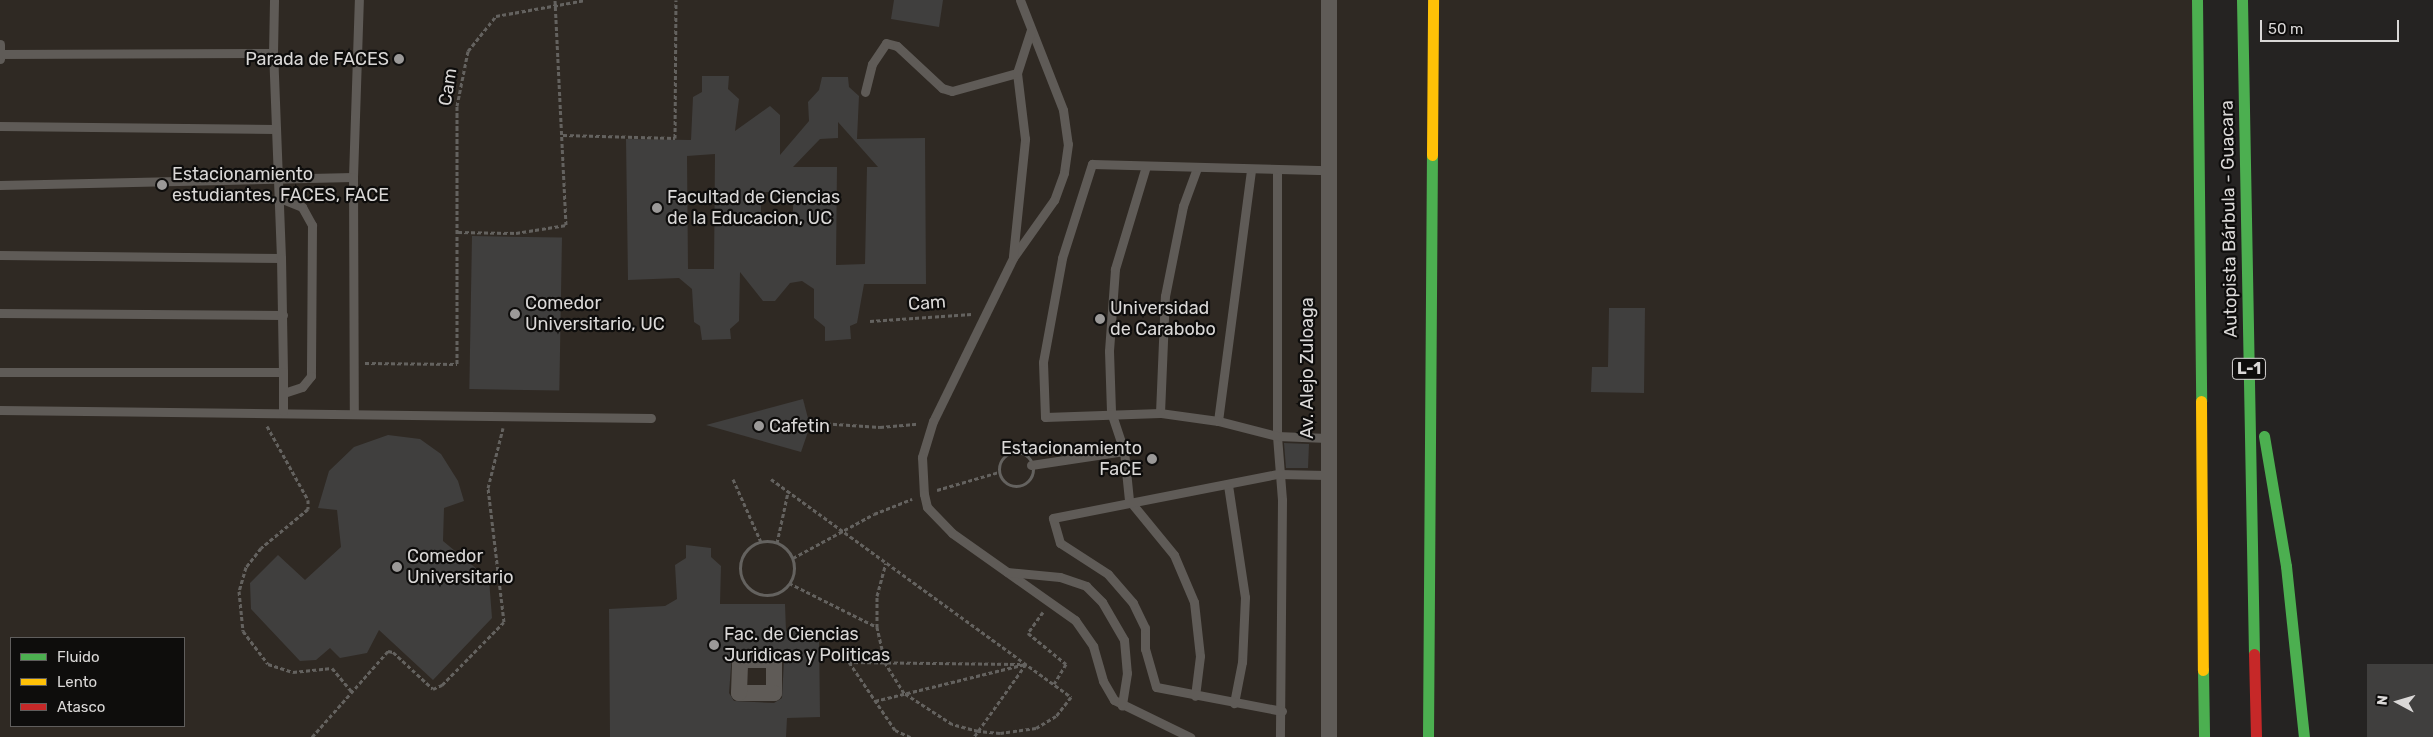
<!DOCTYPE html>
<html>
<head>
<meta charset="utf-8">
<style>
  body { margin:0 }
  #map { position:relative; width:2433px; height:737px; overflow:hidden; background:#252322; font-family:Rubik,sans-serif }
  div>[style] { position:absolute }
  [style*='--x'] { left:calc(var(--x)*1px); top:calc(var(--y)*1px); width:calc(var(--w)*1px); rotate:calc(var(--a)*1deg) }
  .built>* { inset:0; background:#2f2923 }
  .building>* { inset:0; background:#403f3e; transform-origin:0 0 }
  .path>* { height:3px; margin-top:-1.5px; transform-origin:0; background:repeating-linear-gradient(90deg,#64625f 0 4px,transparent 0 6.5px) }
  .path>.ring { margin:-1.5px; padding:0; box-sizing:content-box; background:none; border:3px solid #64625f; border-radius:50% }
  .lane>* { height:9px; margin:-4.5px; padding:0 4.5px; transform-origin:4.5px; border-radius:4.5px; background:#5f5b57 }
  .street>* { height:16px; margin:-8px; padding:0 8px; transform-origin:8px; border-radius:8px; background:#5f5b57 }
  .fast>* { height:11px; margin:-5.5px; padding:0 5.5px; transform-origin:5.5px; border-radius:5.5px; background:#4caf50 }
  .slow>* { height:11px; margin:-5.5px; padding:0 5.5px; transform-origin:5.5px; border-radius:5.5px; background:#ffc107 }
  .jam>* { height:11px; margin:-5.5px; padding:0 5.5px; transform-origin:5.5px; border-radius:5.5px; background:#c62828 }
  .dots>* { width:14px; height:14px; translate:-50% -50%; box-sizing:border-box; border:2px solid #0e0d0c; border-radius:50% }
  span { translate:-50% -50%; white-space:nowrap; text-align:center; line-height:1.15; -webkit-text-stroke:4.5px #0e0d0c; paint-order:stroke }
  .shield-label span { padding:1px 4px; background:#0e0d0c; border:1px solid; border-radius:4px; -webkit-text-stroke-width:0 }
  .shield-label { font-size:16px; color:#dad8d7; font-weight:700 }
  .poi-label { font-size:18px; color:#dad8d7 }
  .right { translate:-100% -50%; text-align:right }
  .left { translate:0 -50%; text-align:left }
  .street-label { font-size:18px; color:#dad8d7 }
  .legend { position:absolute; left:10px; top:637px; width:175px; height:90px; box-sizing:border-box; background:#0e0d0c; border:1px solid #605e5d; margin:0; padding:6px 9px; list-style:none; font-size:15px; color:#dad8d7 }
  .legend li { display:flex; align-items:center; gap:10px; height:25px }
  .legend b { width:25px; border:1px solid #605e5d }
  .north { position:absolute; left:2373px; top:677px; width:50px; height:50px; -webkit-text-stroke:4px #0e0d0c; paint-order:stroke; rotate:276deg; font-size:14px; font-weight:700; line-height:20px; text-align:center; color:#dad8d7 }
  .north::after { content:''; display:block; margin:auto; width:18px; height:22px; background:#dad8d7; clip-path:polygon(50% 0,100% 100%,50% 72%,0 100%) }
  .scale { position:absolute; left:2260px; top:20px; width:139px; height:22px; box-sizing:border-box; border:2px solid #dad8d7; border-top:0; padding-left:6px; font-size:15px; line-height:18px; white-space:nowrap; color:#dad8d7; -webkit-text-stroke:4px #0e0d0c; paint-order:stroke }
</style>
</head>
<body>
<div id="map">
  <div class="built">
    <div style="clip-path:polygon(evenodd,0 0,2197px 0,2204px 737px,0 737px,0 0,11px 638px,184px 638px,184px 726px,11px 726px,11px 638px)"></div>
  </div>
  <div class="building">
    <div style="clip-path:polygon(894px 0,943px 0,939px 27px,891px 19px)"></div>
    <div style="clip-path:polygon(evenodd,702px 76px,729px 76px,728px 89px,739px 99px,735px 131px,770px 106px,780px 115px,780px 155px,809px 121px,808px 102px,819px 90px,822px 77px,848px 77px,849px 87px,859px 96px,857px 139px,925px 138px,926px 284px,864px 284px,857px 323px,850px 326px,851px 339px,825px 341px,825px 327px,814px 318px,814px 289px,802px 281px,790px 283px,775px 301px,763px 301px,740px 272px,739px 321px,730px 329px,731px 339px,702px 340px,700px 326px,694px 322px,692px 289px,679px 278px,628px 280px,626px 139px,691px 140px,693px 97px,702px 92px,702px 76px,838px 122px,878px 167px,867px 167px,865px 264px,836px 265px,837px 167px,793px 167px,820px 139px,838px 138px,838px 122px,702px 76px,715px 154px,714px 269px,688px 269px,687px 156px,715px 154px,702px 76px,761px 192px,794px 192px,792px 224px,761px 226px,761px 192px)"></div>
    <div style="left:472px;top:236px;width:90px;height:153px;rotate:1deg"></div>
    <div style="clip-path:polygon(1609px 308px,1645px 308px,1644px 393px,1591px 392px,1592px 367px,1608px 367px)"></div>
    <div style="clip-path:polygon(803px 399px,810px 426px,801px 452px,706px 425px)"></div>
    <div style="clip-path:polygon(388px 435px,420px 439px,441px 454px,458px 481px,464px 501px,444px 508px,443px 541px,489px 579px,492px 618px,433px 680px,379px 630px,367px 653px,340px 658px,330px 648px,316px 660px,300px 661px,251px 609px,250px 583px,278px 555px,305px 580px,341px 547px,337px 510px,318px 508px,329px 471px,354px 447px)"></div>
    <div style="clip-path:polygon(1284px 443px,1309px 444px,1308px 468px,1286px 468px)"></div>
    <div style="clip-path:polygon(evenodd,686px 545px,711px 548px,711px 557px,721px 566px,720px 604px,785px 604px,786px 631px,819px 631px,820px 717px,787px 718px,786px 737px,610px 737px,609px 609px,665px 606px,677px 599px,675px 565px,686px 558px,686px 545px,774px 650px,784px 660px,782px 698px,774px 703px,734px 701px,729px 693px,732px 654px,740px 650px,774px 650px)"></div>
    <div style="left:2367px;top:664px;width:66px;height:73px"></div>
  </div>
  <div class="path">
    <div style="--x:563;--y:135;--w:112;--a:1.5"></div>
    <div style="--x:675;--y:138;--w:138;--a:-89.6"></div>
    <div style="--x:458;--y:232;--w:58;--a:1"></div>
    <div style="--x:516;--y:233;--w:51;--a:-9.1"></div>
    <div style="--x:566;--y:225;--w:225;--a:-92.8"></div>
    <div style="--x:870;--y:321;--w:102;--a:-3.9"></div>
    <div style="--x:365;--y:363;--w:92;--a:0.6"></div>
    <div style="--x:457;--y:364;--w:258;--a:-90"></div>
    <div style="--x:457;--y:106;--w:56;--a:-78.7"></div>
    <div style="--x:468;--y:51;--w:45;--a:-51.3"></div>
    <div style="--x:496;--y:16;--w:91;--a:-10.1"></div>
    <div style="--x:820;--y:423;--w:60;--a:3.8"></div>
    <div style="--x:880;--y:427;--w:38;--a:-5"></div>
    <div style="--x:267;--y:426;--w:85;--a:61"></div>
    <div style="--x:308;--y:500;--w:9;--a:90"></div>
    <div style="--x:308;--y:509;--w:61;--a:140.3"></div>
    <div style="--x:261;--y:548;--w:24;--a:128"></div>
    <div style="--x:246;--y:567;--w:25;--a:106"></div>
    <div style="--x:239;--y:591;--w:40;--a:84.3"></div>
    <div style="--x:243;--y:631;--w:41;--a:52.9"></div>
    <div style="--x:268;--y:664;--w:26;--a:18"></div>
    <div style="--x:293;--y:672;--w:39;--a:-6"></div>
    <div style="--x:332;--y:668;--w:31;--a:50"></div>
    <div class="ring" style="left:999px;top:452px;width:31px;height:31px"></div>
    <div style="--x:733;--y:479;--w:69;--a:66"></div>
    <div style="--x:771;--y:479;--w:371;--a:36"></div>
    <div style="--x:1071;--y:697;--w:24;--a:128"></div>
    <div style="--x:1056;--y:716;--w:23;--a:149"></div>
    <div style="--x:1036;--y:728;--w:36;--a:172"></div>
    <div style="--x:1000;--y:733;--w:22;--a:-175"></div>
    <div style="--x:978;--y:731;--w:27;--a:-165"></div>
    <div style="--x:952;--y:724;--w:57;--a:-147.1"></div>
    <div style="--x:904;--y:693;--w:36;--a:-122"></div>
    <div style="--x:885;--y:662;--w:36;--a:-103"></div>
    <div style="--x:877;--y:627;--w:31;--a:-90"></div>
    <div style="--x:877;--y:596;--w:34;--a:-75"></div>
    <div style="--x:937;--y:490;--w:65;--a:-16.2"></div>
    <div class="ring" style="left:740px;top:541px;width:51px;height:51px"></div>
    <div style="--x:777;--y:543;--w:52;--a:-77.8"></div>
    <div style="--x:793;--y:558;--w:92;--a:-28.5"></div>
    <div style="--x:874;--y:514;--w:41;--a:-21.5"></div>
    <div style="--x:789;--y:583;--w:98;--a:26.6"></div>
    <div style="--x:1043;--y:612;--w:26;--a:126"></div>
    <div style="--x:1028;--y:633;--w:49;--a:39.2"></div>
    <div style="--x:1066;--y:664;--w:23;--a:121"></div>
    <div style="--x:848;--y:662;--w:172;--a:0.7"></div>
    <div style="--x:849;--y:662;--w:82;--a:55.9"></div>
    <div style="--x:895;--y:730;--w:17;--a:25"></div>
    <div style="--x:875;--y:701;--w:155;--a:-13.8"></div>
    <div style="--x:1026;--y:664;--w:90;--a:125.5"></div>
    <div style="--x:312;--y:737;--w:115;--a:-48.5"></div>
    <div style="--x:388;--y:651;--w:5;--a:11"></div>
    <div style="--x:393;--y:652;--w:54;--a:42.8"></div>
    <div style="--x:433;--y:689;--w:10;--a:-24"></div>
    <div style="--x:442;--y:685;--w:88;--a:-45.5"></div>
    <div style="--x:504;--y:622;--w:135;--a:-96.8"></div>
    <div style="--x:488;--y:488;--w:62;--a:-76"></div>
  </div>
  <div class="lane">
    <div style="--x:1020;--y:0;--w:118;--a:68.6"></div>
    <div style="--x:1063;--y:110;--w:34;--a:82"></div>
    <div style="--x:1068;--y:144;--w:29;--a:98"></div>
    <div style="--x:1064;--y:173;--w:29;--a:110"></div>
    <div style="--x:1054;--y:200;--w:71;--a:125.3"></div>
    <div style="--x:1013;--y:258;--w:182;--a:116.1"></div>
    <div style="--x:933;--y:421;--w:38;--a:107"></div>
    <div style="--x:922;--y:457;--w:37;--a:87"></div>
    <div style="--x:924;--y:494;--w:13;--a:77"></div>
    <div style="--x:927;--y:507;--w:36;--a:46"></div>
    <div style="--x:952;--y:533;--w:151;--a:35.3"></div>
    <div style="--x:1075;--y:620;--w:32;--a:55"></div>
    <div style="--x:1093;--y:646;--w:36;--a:74"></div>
    <div style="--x:1103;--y:681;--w:22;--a:60"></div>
    <div style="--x:1114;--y:700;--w:85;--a:26"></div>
    <div style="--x:0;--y:44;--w:15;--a:90"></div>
    <div style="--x:0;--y:54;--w:273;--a:-0.2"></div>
    <div style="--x:273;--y:53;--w:53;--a:-88.9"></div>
    <div style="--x:865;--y:92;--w:29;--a:-76"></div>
    <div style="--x:872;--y:64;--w:25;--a:-56"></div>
    <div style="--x:886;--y:43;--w:11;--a:15"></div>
    <div style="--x:897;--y:46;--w:62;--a:43"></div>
    <div style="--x:942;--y:88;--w:10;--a:17"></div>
    <div style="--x:952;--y:91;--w:67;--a:-15.5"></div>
    <div style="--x:0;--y:126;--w:275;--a:0.6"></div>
    <div style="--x:1146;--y:166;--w:108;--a:106.8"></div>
    <div style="--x:1115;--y:269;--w:82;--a:94.2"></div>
    <div style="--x:1109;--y:351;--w:61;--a:88.1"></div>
    <div style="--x:1111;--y:412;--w:41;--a:71.6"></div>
    <div style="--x:1124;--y:451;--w:49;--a:84.2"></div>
    <div style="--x:1129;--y:500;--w:71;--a:50.7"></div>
    <div style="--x:1174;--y:555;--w:51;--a:66.9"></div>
    <div style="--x:1194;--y:602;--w:54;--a:83.7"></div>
    <div style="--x:1200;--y:656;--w:40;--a:97.1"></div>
    <div style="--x:1277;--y:171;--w:265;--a:90"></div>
    <div style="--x:1277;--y:436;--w:64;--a:85.5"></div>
    <div style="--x:1282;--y:500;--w:237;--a:90.5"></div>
    <div style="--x:353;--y:177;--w:177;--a:-88.1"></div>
    <div style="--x:0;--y:185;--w:353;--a:-1.3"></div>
    <div style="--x:353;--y:177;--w:235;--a:89.8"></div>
    <div style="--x:280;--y:198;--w:24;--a:22"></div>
    <div style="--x:302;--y:207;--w:21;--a:61"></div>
    <div style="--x:312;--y:225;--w:151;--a:90.4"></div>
    <div style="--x:311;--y:376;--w:14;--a:129"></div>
    <div style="--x:302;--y:387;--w:20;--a:162"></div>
    <div style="--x:0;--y:255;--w:281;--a:0.6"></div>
    <div style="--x:281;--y:258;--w:205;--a:-92.2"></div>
    <div style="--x:1013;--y:256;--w:118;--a:-84.1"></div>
    <div style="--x:1025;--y:139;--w:66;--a:-96.9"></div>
    <div style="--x:1017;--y:73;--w:45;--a:-72"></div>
    <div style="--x:0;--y:313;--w:283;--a:0.4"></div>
    <div style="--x:0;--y:372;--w:283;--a:0"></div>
    <div style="--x:283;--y:372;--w:114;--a:-91"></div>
    <div style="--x:0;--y:410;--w:651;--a:0.7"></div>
    <div style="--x:283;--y:411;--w:39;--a:-90"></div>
    <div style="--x:1160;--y:413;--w:117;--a:-87.6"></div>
    <div style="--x:1165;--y:296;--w:92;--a:-78.7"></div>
    <div style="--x:1183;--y:206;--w:40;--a:-69.8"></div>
    <div style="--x:1218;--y:421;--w:253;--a:-82.5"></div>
    <div style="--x:1327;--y:438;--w:50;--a:-177.7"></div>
    <div style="--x:1277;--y:436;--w:61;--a:-165.7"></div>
    <div style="--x:1218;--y:421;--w:59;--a:-172.1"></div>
    <div style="--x:1160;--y:413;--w:115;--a:178"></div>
    <div style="--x:1045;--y:417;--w:55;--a:-92.1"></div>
    <div style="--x:1043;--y:362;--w:106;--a:-79.6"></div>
    <div style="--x:1062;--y:258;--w:99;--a:-72.3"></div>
    <div style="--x:1092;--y:164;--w:236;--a:1.5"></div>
    <div style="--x:1031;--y:465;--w:94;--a:-8.6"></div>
    <div style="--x:1228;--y:485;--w:113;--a:81.4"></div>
    <div style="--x:1245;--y:597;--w:65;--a:92.6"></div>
    <div style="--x:1242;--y:662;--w:42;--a:101"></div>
    <div style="--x:1007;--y:572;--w:53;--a:5.4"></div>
    <div style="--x:1060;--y:577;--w:28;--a:19"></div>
    <div style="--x:1086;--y:586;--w:23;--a:45"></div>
    <div style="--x:1102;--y:602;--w:44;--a:59.9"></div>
    <div style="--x:1124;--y:640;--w:33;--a:85"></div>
    <div style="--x:1127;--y:673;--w:33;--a:99"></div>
    <div style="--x:1282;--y:711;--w:128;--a:-169.2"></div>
    <div style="--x:1156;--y:687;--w:40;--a:-106"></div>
    <div style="--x:1145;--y:649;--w:21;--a:-90"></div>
    <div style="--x:1145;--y:628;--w:28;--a:-116"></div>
    <div style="--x:1133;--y:603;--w:38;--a:-131"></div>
    <div style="--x:1108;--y:574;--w:57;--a:-147.1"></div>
    <div style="--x:1060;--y:543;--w:26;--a:-106"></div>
    <div style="--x:1053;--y:518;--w:229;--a:-11.1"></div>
    <div style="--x:1278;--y:474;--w:49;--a:1.2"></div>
  </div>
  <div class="street">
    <div style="--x:1329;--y:0;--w:737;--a:90"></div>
    <div style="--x:740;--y:660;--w:34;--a:0"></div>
    <div style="--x:774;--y:660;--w:33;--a:90"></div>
    <div style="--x:774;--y:693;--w:35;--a:180"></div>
    <div style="--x:739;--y:693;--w:33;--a:-88"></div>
  </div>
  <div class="fast">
    <div style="--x:2197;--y:0;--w:401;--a:89.4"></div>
    <div style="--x:2242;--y:0;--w:654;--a:88.95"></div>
    <div style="--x:2264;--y:436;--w:132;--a:80.4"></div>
    <div style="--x:2286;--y:566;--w:172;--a:84"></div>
    <div style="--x:2203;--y:670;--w:67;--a:89.1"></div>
    <div style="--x:1428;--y:737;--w:582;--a:-89.61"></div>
  </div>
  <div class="slow">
    <div style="--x:1432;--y:155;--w:155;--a:-89.6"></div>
    <div style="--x:2201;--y:401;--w:269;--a:89.6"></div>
  </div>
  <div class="jam">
    <div style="--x:2254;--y:654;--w:83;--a:88.6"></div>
  </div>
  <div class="dots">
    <div style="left:399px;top:59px;background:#9b9998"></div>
    <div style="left:162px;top:185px;background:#9b9998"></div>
    <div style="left:657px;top:208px;background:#9b9998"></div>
    <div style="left:515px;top:314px;background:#9b9998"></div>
    <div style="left:1100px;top:319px;background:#9b9998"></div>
    <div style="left:759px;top:426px;background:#9b9998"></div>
    <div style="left:1152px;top:459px;background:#9b9998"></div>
    <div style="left:397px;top:567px;background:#9b9998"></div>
    <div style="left:714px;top:645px;background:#9b9998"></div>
  </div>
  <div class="shield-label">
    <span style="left:2249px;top:369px">L-1</span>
  </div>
  <div class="poi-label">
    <span class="right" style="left:389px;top:59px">Parada de FACES</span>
    <span class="left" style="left:172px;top:185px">Estacionamiento<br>estudiantes, FACES, FACE</span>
    <span class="left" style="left:667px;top:208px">Facultad de Ciencias<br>de la Educacion, UC</span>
    <span class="left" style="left:525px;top:314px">Comedor<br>Universitario, UC</span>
    <span class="left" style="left:1110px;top:319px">Universidad<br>de Carabobo</span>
    <span class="left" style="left:769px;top:426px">Cafetin</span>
    <span class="right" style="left:1142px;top:459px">Estacionamiento<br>FaCE</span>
    <span class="left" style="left:407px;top:567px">Comedor<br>Universitario</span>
    <span class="left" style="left:724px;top:645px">Fac. de Ciencias<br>Juridicas y Politicas</span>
  </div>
  <div class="street-label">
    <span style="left:448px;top:87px;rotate:-81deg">Cam</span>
    <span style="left:2229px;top:219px;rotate:-91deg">Autopista Bárbula - Guacara</span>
    <span style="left:927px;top:303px;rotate:-4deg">Cam</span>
    <span style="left:1307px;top:368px;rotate:-90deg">Av. Alejo Zuloaga</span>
  </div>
  <ul class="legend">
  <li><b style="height:6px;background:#4caf50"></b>Fluido</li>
  <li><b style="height:6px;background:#ffc107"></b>Lento</li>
  <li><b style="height:6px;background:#c62828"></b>Atasco</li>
  </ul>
  <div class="north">N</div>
  <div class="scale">50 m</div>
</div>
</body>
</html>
